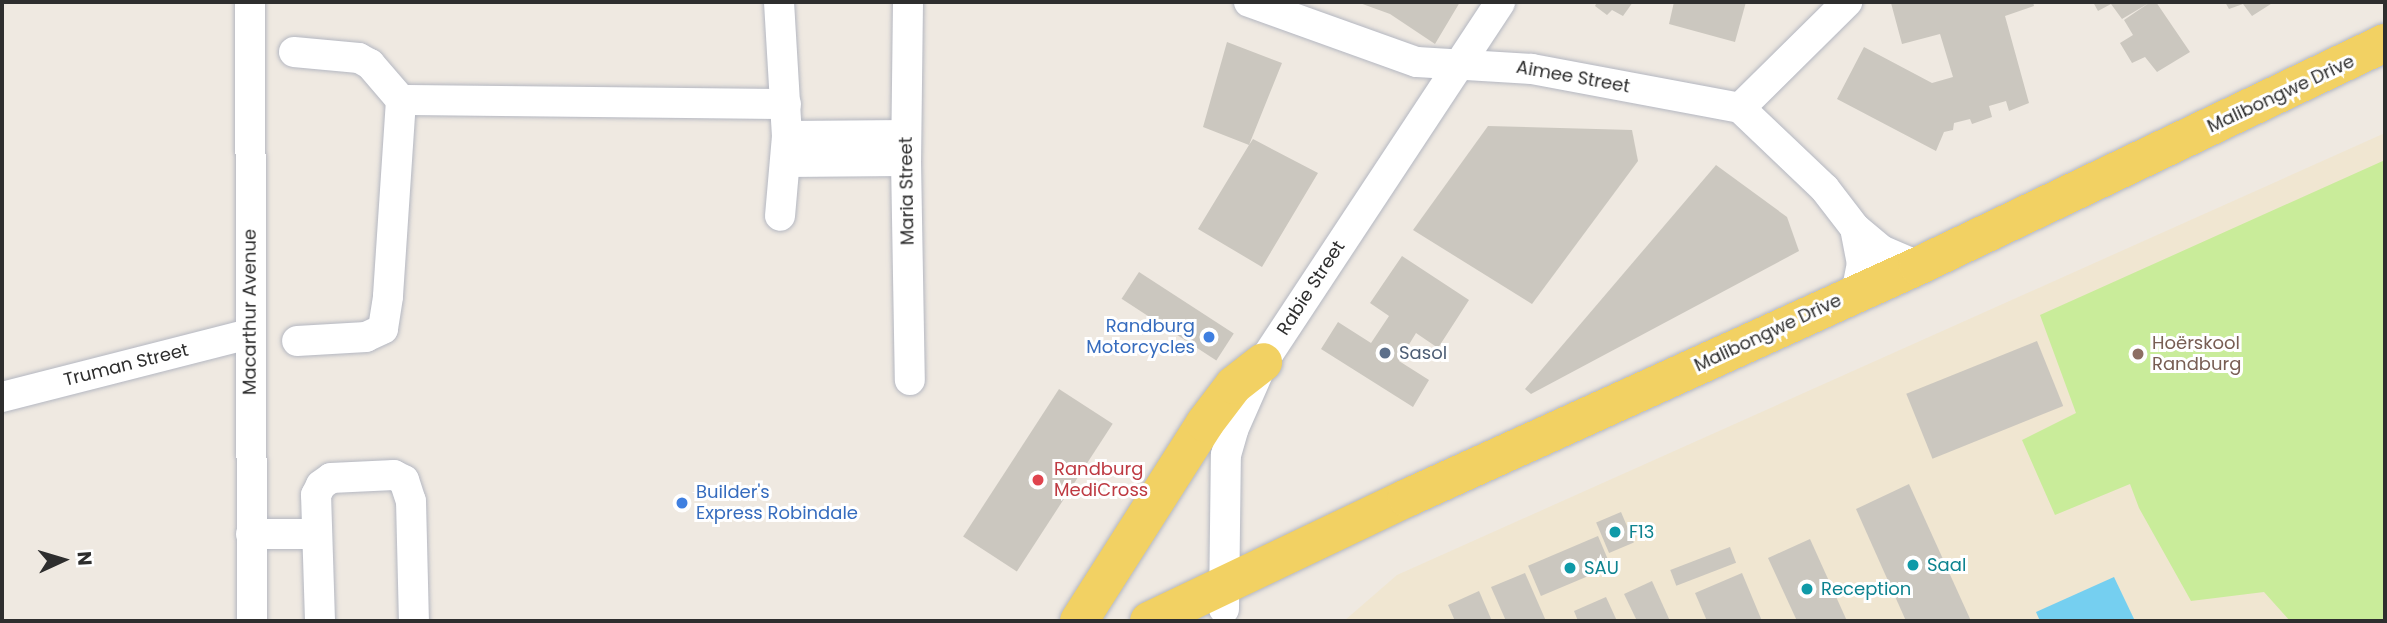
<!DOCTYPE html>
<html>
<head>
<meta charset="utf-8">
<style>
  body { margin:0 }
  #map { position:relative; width:2387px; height:623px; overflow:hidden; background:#efe9e1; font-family:Poppins,sans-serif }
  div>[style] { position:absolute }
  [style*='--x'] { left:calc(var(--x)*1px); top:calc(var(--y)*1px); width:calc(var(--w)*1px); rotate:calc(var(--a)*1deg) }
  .education>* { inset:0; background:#f0e6d1 }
  .pitch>* { inset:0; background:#c9ec9a }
  .water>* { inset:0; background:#75cff0 }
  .building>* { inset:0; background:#cbc7bf; transform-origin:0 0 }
  .roads { filter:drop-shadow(0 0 2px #b4b7c1) drop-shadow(0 0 2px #b4b7c1) }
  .minor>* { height:30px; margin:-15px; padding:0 15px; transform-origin:15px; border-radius:15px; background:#fff }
  .major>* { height:38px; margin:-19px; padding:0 19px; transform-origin:19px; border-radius:19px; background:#f2d163 }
  .dots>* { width:19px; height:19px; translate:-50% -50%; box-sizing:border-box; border:4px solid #fff; border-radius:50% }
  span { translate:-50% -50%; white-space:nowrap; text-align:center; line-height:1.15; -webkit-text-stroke:6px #fff; paint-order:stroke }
  .street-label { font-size:18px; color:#2e2e2e }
  .shop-label { font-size:18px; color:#366cbe }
  .right { translate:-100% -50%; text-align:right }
  .left { translate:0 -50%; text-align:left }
  .education-label { font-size:18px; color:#785e54 }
  .service-label { font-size:18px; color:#4e5e75 }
  .health-label { font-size:18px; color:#be3a42 }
  .culture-label { font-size:18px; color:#0d838f }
  .frame { position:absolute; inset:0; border:4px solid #2e2e2e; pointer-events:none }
  .north { position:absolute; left:28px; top:525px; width:70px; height:70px; -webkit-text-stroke:5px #fff; paint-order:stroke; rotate:86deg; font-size:19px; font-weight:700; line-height:28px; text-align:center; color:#2e2e2e }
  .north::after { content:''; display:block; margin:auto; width:24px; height:32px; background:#2e2e2e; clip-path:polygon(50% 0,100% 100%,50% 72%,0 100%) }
</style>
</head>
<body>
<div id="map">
  <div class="education">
    <div style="clip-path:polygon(2385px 133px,2385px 621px,1344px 621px,1397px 575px)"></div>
  </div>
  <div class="pitch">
    <div style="clip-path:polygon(2385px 160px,2385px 621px,2290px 621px,2264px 592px,2191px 601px,2139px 508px,2130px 484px,2055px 515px,2022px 440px,2076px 413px,2040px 315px)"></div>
  </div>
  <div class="water">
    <div style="clip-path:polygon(2114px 577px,2135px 621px,2040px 621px,2036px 612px)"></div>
  </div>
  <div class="building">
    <div style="clip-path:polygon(1357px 2px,1460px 2px,1435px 44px,1390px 14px)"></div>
    <div style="clip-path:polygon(1597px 2px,1633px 2px,1623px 16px,1612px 10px,1607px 15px,1595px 6px)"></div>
    <div style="clip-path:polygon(1674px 2px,1746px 2px,1735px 42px,1669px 24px)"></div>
    <div style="clip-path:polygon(1898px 2px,2033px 2px,2034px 6px,2005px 16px,2029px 103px,2009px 111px,2006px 101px,1989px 106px,1992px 117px,1972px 124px,1970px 119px,1954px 123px,1953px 130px,1944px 132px,1936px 151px,1837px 99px,1864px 47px,1932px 83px,1953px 77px,1940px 34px,1902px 44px,1891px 3px)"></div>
    <div style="clip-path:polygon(2093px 2px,2156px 2px,2190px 52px,2157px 72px,2145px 57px,2132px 63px,2120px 43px,2133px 35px,2124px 20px,2149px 3px,2122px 19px,2111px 4px,2098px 11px)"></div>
    <div style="clip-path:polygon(2225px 2px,2274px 2px,2252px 16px,2243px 4px,2229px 9px)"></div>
    <div style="clip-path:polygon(1227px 42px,1282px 63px,1249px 145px,1253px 139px,1318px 173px,1262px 267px,1198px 229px,1249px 145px,1203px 127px)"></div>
    <div style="clip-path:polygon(1488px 126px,1632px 130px,1638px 161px,1532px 304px,1413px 230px)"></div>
    <div style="clip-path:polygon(1716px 165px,1787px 217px,1799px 251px,1531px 394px,1525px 389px)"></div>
    <div style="clip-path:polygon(1402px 256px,1469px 300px,1438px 348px,1416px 333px,1399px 361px,1429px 380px,1413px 407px,1321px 349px,1338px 322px,1371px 343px,1389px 316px,1370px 303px)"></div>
    <div style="left:1139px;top:272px;width:113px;height:32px;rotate:33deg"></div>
    <div style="left:2037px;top:341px;width:70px;height:141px;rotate:68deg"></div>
    <div style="left:1059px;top:389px;width:64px;height:176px;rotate:33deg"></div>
    <div style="clip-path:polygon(1909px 484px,1971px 621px,1906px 621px,1856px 509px)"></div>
    <div style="left:1621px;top:512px;width:33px;height:27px;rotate:67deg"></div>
    <div style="left:1598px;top:536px;width:33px;height:76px;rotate:67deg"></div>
    <div style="clip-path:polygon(1810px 539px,1847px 621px,1797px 621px,1768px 558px)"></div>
    <div style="left:1730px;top:547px;width:17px;height:64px;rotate:69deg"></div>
    <div style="clip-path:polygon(1525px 573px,1546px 621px,1506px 621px,1491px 587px)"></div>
    <div style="clip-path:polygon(1742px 573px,1762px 621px,1707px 621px,1695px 593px)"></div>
    <div style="clip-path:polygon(1652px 581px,1670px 621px,1637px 621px,1624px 594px)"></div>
    <div style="clip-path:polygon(1479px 591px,1492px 621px,1455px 621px,1448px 605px)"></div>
    <div style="clip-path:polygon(1606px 597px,1617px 621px,1578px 621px,1574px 611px)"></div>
  </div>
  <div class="roads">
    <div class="minor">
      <div style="--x:250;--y:2;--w:619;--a:89.81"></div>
      <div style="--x:779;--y:2;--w:134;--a:86.6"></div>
      <div style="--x:787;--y:136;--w:80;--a:95"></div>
      <div style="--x:908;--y:2;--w:159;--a:90.7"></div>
      <div style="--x:906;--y:161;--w:219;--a:89"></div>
      <div style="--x:1249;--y:2;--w:178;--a:19.7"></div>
      <div style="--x:1417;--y:62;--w:115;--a:3.5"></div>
      <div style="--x:1532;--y:69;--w:212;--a:10.6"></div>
      <div style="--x:1740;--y:108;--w:117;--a:43.6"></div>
      <div style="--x:1825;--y:189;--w:49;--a:52.4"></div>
      <div style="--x:1855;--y:228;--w:34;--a:40"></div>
      <div style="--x:1881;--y:250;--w:40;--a:23.4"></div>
      <div style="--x:294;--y:52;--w:65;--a:5.3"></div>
      <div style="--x:359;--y:58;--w:13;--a:29"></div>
      <div style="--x:370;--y:64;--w:48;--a:49.3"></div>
      <div style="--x:401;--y:100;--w:197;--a:93.8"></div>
      <div style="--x:388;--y:297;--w:32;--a:99"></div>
      <div style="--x:383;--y:329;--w:19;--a:155"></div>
      <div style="--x:366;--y:337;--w:69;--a:176.7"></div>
      <div style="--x:401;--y:100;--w:385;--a:0.6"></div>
      <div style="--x:1740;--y:108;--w:151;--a:-44.7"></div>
      <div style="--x:787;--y:136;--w:119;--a:-0.5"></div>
      <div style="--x:786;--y:162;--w:120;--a:-0.5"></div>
      <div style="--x:1855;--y:228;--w:36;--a:79"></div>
      <div style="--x:1862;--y:263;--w:31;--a:101"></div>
      <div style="--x:2;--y:397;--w:256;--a:-14.3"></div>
      <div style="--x:251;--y:534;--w:66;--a:0"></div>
      <div style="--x:1224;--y:609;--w:154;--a:-89.3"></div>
      <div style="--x:1226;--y:455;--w:26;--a:-74"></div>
      <div style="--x:1233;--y:430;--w:74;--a:-66.2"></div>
      <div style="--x:1263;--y:362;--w:431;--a:-56.6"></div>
      <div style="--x:320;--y:621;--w:126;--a:-91.8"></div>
      <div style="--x:316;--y:495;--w:11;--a:-63"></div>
      <div style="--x:321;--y:485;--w:12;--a:-35"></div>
      <div style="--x:331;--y:478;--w:63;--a:-2.7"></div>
      <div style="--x:394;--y:475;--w:11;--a:27"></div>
      <div style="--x:404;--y:480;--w:22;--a:72"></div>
      <div style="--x:411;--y:501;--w:120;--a:88.6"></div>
    </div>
    <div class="major">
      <div style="--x:1079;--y:621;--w:235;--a:-57.5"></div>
      <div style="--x:1205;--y:423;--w:48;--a:-52.7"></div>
      <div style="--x:1234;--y:385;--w:37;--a:-38"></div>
      <div style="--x:1149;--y:621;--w:286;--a:-25.5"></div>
      <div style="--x:1407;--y:498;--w:561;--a:-24.42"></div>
      <div style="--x:1918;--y:266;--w:518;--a:-25.53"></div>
    </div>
  </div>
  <div class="dots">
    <div style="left:1209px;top:337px;background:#3f7fe0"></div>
    <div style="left:1385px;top:353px;background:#5c6f8a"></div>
    <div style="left:2138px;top:354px;background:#8d6e63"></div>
    <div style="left:1038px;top:480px;background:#e0444e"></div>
    <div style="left:682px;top:503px;background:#3f7fe0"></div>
    <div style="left:1615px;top:532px;background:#0f9aa8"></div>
    <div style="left:1913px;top:565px;background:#0f9aa8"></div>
    <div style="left:1570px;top:568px;background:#0f9aa8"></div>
    <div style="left:1807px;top:589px;background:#0f9aa8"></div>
  </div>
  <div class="street-label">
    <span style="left:1573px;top:77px;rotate:10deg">Aimee Street</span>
    <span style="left:2281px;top:94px;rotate:-25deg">Malibongwe Drive</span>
    <span style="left:907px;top:191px;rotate:-91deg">Maria Street</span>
    <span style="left:1311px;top:288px;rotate:-57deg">Rabie Street</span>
    <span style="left:250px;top:312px;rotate:-90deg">Macarthur Avenue</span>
    <span style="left:1768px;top:333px;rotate:-25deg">Malibongwe Drive</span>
    <span style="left:126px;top:365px;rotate:-14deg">Truman Street</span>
  </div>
  <div class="shop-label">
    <span class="right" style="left:1195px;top:337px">Randburg<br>Motorcycles</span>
    <span class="left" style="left:696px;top:503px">Builder's<br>Express Robindale</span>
  </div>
  <div class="education-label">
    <span class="left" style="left:2152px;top:354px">Hoërskool<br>Randburg</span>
  </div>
  <div class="service-label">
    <span class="left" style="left:1399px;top:353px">Sasol</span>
  </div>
  <div class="health-label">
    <span class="left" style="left:1054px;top:480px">Randburg<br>MediCross</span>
  </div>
  <div class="culture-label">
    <span class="left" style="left:1629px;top:532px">F13</span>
    <span class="left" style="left:1927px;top:565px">Saal</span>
    <span class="left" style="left:1584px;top:568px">SAU</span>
    <span class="left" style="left:1821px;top:589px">Reception</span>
  </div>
  <div class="frame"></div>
  <div class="north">N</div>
</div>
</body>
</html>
